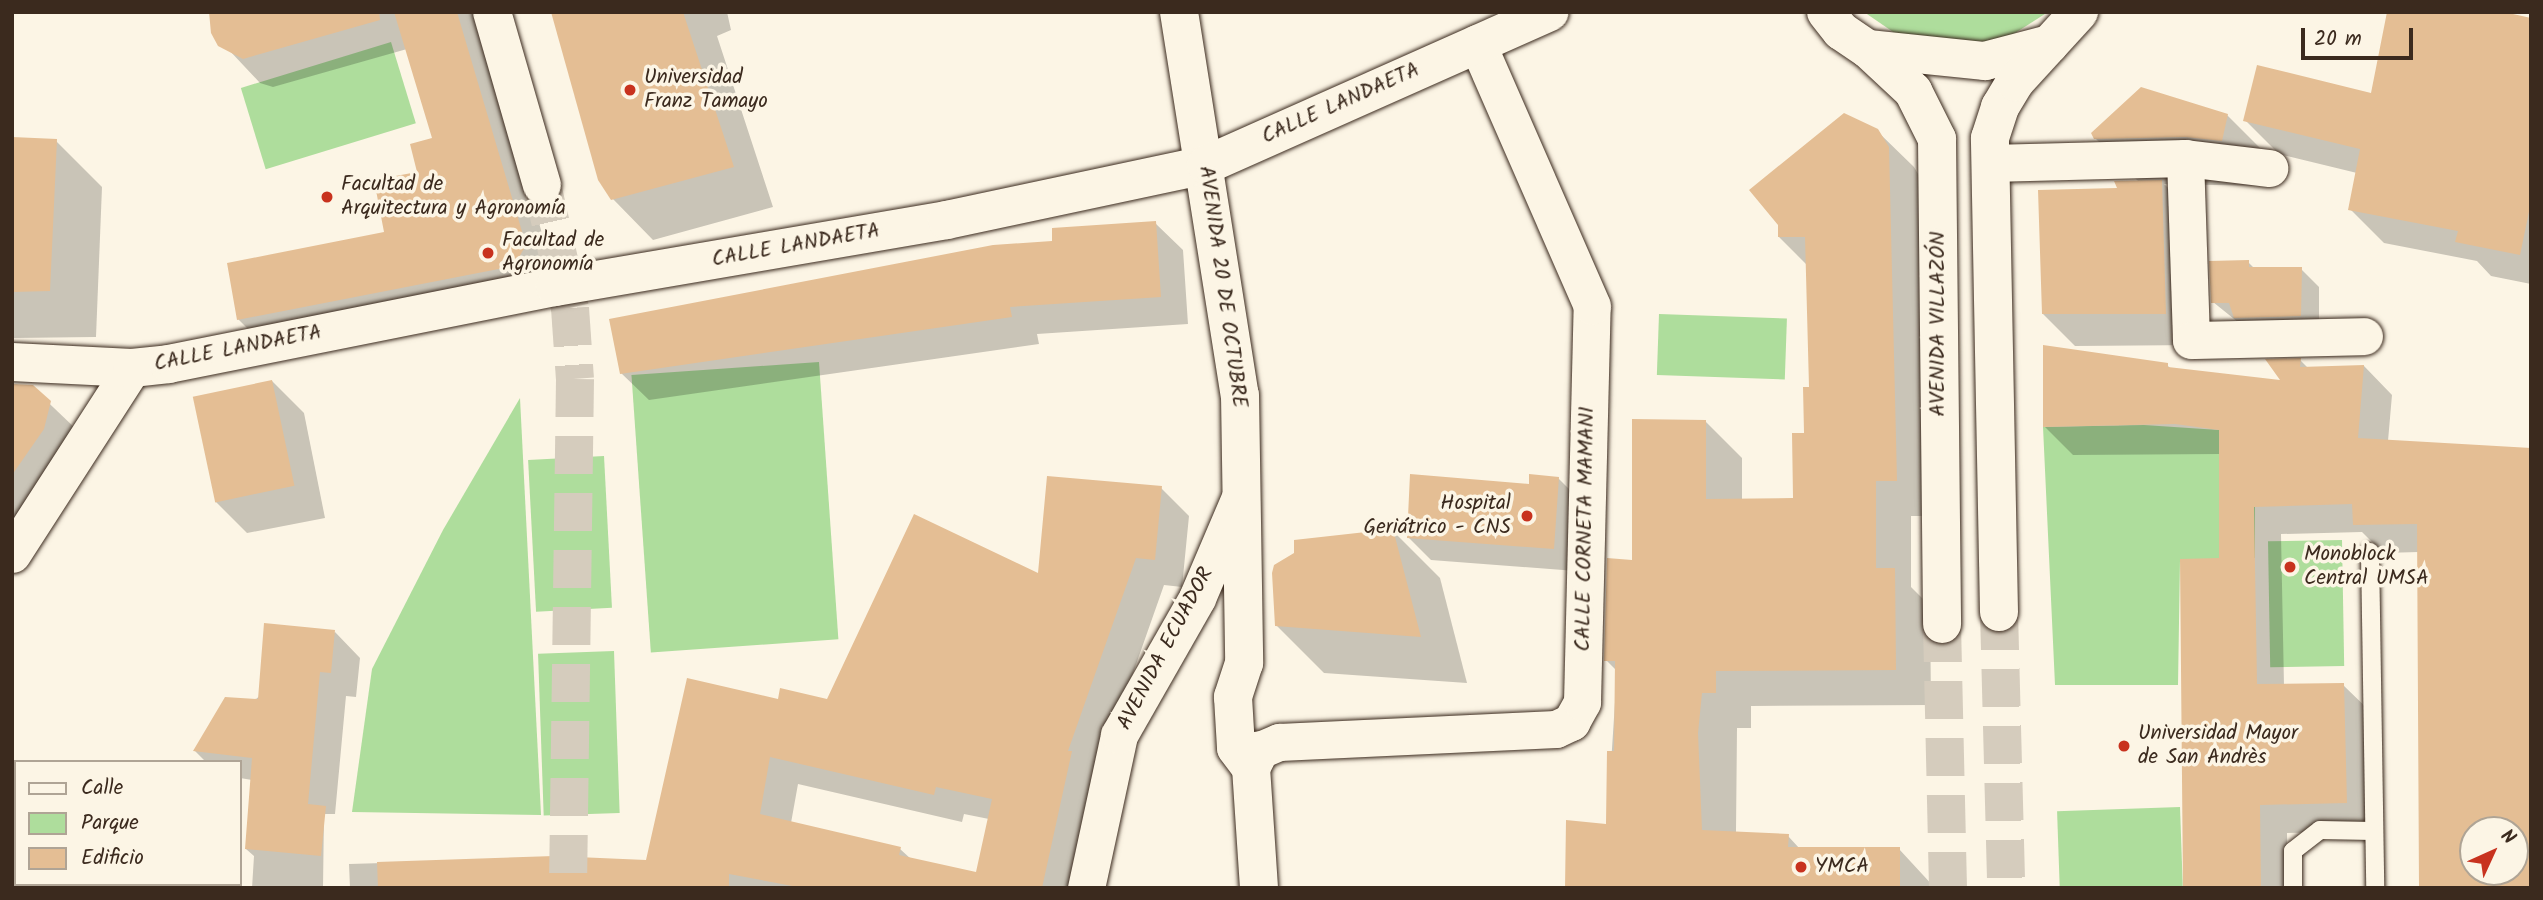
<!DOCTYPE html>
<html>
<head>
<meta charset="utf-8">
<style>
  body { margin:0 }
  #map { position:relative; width:2543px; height:900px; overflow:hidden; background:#fcf5e5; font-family:Kalam,sans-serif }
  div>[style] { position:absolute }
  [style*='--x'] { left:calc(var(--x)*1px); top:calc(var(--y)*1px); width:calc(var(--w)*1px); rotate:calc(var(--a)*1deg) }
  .green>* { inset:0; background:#aedd9c; transform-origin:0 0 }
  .shadow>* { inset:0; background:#0003 }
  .building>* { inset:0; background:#e4be94; transform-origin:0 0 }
  .secondary-tunnel>* { height:38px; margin-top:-19px; transform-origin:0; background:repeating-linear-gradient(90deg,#d5ccbd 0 38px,transparent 0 57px) }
  .primary-tunnel>* { height:38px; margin-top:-19px; transform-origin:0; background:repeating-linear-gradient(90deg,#d5ccbd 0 38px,transparent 0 57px) }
  .roads { filter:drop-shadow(0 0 2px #3b2a1e) drop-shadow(0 0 2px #3b2a1e) }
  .lane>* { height:18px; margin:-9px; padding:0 9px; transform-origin:9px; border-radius:9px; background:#fcf5e5 }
  .street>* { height:37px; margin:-18.5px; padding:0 18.5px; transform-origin:18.5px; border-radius:18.5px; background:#fcf5e5 }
  .secondary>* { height:38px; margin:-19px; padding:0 19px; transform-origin:19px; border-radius:19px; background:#fcf5e5 }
  .primary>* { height:38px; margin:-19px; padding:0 19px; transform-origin:19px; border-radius:19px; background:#fcf5e5 }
  .dots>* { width:19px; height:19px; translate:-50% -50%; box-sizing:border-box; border:4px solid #fcf5e5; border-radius:50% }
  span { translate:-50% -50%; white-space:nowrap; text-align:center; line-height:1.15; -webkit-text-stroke:7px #fcf5e5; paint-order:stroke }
  .poi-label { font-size:21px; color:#3b2a1e }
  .left { translate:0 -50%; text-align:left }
  .right { translate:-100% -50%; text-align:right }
  .street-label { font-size:21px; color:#3b2a1e }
  .frame { position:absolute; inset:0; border:14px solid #3b2a1e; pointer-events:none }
  .legend { position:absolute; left:14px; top:760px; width:228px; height:126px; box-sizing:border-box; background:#fcf5e5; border:2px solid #afa495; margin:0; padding:9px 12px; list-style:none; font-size:21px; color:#3b2a1e }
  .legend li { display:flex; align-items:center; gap:14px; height:35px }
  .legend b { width:35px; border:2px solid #afa495 }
  .north { position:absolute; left:2459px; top:816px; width:70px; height:70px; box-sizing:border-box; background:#fcf5e5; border:2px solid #afa495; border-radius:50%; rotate:45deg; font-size:19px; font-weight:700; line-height:28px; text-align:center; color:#3b2a1e }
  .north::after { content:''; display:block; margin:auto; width:24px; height:32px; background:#c8321e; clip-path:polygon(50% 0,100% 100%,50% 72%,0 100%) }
  .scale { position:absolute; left:2301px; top:28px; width:112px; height:32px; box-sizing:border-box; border:4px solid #3b2a1e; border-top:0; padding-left:9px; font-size:21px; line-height:24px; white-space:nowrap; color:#3b2a1e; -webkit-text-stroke:5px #fcf5e5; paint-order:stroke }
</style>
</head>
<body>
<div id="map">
  <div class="green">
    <div style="clip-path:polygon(1864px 12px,2048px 12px,2004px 40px,1979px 46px,1899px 36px)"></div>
    <div style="left:391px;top:42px;width:85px;height:157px;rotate:73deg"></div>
    <div style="left:1659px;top:314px;width:128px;height:61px;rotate:2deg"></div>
    <div style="left:819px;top:362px;width:278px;height:188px;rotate:86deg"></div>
    <div style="clip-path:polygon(520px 398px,541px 815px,352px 812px,372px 669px,443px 530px)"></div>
    <div style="clip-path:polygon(2144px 425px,2219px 430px,2219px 506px,2255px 507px,2255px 558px,2180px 560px,2178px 685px,2055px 685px,2043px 427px)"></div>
    <div style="left:604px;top:456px;width:152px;height:76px;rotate:87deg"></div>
    <div style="left:2342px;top:540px;width:126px;height:74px;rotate:89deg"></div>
    <div style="left:614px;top:651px;width:162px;height:76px;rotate:88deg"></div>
    <div style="left:2180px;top:807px;width:81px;height:123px;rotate:88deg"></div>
  </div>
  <div class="shadow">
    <div style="clip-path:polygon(214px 12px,477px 12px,554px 274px,267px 348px,238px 319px,386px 234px,435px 139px,407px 49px,273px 87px,260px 83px,213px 33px)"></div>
    <div style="clip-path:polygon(553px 12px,727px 12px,731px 30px,717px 36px,773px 207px,653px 240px,613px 199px)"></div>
    <div style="clip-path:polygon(2531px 21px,2531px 284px,2491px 276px,2477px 261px,2384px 243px,2350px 209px,2357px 173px,2279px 154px,2245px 120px,2372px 95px)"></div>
    <div style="clip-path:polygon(2227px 115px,2274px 162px,2267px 186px,2164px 184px,2194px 213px,2198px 345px,2075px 346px,2043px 314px,2120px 190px,2139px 182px,2095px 138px)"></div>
    <div style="clip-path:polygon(1877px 131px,1914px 167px,1924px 184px,1932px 516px,1911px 516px,1911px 587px,1930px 606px,1931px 705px,1751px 706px,1751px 728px,1737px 728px,1736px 833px,1788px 836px,1800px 849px,1899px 849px,1935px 888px,1567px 888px,1607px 826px,1617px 671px,1606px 660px,1706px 422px,1742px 458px,1742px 500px,1795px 500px,1810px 388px,1807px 265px,1779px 237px)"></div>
    <div style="clip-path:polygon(12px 139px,56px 141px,102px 187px,96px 337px,12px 338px)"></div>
    <div style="clip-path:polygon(1155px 223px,1183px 250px,1188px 324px,1037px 334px,1039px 344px,649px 400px,621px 373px,1054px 243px)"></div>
    <div style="clip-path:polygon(2248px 262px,2255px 269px,2301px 269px,2319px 287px,2319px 334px,2254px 335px,2213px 302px)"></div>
    <div style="clip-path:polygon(2300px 360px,2308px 368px,2364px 366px,2392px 395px,2388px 441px,2519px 449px,2419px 552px,2383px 553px,2362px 532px,2281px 534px,2284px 686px,2343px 685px,2372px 713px,2374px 831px,2287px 833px,2288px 888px,2185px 888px,2221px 560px,2221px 454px,2073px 455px,2045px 427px,2167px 365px,2171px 369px,2284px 382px)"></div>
    <div style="clip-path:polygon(272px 381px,304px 413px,325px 518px,247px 533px,215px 501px)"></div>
    <div style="clip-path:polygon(12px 384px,32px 387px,76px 429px,12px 538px)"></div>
    <div style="clip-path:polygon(1558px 478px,1581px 501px,1576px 571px,1431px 560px,1408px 537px)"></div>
    <div style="clip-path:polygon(evenodd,1161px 488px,1189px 516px,1182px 587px,1164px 585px,1096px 778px,1075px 888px,350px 888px,349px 864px,554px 858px,647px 862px,779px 701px,828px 701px,1040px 575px,1161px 488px,798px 784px,962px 822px,964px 814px,989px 819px,977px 874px,911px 859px,900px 849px,791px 823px,798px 784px)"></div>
    <div style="clip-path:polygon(1392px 530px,1440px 578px,1467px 683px,1324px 673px,1277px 626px)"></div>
    <div style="clip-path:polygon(335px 632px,360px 658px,356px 697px,346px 696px,335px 814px,324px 814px,323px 888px,252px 888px,254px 856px,246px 849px,252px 780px,240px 778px,240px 762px,206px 762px,195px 751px)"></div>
  </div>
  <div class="building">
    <div style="clip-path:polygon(209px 12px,379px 12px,380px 20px,243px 59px,218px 46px,211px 33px)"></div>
    <div style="clip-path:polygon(394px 12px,457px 12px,526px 245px,514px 266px,237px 320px,227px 263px,384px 232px,374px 180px,417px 172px,410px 144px,432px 138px)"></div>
    <div style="clip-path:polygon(551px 12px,683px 12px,734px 167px,611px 200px,598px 180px)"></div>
    <div style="clip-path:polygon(2387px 12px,2504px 12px,2531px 18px,2531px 202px,2520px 255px,2455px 242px,2458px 231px,2348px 210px,2360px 149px,2243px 121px,2257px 65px,2371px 93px)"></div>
    <div style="clip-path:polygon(2141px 87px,2228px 114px,2222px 141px,2185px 137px,2094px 139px,2091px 133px)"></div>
    <div style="clip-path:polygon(1844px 113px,1878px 129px,1889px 147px,1897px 481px,1876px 481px,1876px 568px,1895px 568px,1896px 670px,1716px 671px,1716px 693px,1702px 693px,1698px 733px,1702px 830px,1789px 834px,1788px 847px,1900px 847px,1900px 888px,1565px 888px,1566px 820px,1606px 824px,1607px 751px,1614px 751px,1615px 661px,1604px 661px,1607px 558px,1632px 560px,1632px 419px,1706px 420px,1706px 499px,1793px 498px,1792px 433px,1804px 433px,1803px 387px,1809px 387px,1805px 237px,1778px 237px,1778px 225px,1749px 190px)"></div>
    <div style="clip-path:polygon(12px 137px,57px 139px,50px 291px,12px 292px)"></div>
    <div style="clip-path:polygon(2162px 180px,2166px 314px,2042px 314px,2038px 190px,2117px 188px,2114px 181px)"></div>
    <div style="clip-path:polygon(1156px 221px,1161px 297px,1010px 307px,1012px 317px,620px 374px,609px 319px,993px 245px,1052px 241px,1052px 228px)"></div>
    <div style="clip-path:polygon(2249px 260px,2249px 267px,2302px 267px,2301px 316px,2234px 318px,2229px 303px,2211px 303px,2209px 261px)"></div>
    <div style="clip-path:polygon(evenodd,2043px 345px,2168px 363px,2168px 367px,2280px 380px,2265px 359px,2301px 358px,2300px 367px,2364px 365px,2358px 438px,2531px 448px,2531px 888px,2419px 888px,2417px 524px,2353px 525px,2352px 504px,2254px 507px,2257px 684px,2344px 683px,2347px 803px,2260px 805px,2261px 888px,2183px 888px,2180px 559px,2219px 558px,2219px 430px,2175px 424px,2043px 427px,2043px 345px,2473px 830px,2515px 830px,2515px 872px,2473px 872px,2473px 830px)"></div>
    <div style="left:272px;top:380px;width:108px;height:81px;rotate:78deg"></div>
    <div style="clip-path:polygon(12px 384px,33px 385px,51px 401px,44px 429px,12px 475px)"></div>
    <div style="clip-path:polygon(1410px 474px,1529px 484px,1529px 474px,1559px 477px,1554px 549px,1407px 538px)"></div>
    <div style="clip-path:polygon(evenodd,1047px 476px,1162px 486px,1155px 560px,1136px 558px,1068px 751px,1072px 751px,1042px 888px,803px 888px,729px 874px,729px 888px,378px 888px,377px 862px,554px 856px,646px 860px,687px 678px,778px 699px,780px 688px,827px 699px,914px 514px,1038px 573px,1047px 476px,770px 757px,934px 795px,936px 787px,992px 799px,976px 872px,899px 855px,901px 847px,760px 814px,770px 757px)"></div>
    <div style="clip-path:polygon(1393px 529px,1421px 637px,1275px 626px,1272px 573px,1274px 565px,1294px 553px,1294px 540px)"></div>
    <div style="clip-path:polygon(264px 623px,335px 630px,331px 673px,320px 672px,308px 804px,326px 806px,321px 856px,245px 849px,252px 758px,193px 751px,225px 697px,258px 699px)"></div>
  </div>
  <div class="secondary-tunnel">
    <div style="--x:542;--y:185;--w:126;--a:77.2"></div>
    <div style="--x:570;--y:308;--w:71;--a:86"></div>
    <div style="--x:575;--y:379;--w:509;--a:90.79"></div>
  </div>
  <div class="primary-tunnel">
    <div style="--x:1999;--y:612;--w:276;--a:88.5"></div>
    <div style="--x:1942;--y:624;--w:264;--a:88.7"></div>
  </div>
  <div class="roads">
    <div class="lane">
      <div style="--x:2370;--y:552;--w:336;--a:89.1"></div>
      <div style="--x:2293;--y:888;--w:37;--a:-90"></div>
      <div style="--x:2293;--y:851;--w:34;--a:-38"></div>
      <div style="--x:2320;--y:830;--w:53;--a:1.1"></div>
    </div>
    <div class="street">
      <div style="--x:2185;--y:158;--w:182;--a:88.1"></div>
      <div style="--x:2191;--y:340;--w:173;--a:-1.3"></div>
      <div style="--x:1990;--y:163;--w:195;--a:-1.5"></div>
      <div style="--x:2185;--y:158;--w:85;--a:6.8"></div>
      <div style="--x:12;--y:554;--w:221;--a:-57.2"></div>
      <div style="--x:1260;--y:750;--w:21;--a:-23"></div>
      <div style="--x:1279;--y:742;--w:277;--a:-2.7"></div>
      <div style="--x:1556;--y:729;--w:17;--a:-25"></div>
      <div style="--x:1571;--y:722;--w:23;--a:-61"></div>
      <div style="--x:1582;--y:702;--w:396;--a:-88.6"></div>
      <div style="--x:1592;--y:306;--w:287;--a:-113.6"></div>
      <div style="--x:1086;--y:888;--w:157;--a:-77.8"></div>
      <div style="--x:1119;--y:735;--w:158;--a:-60.3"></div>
      <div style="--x:1197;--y:598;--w:110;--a:-66.9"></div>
    </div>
    <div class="secondary">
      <div style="--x:492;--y:12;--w:180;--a:73.9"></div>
      <div style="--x:1179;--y:12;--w:388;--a:81"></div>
      <div style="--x:1240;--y:395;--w:268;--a:89.1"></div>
      <div style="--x:1244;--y:663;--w:36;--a:108"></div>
      <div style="--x:1233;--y:697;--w:51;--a:86.6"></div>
      <div style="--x:1236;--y:748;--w:25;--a:53"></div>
      <div style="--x:12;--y:362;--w:120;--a:2.9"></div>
      <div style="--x:132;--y:368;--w:37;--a:-6"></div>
      <div style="--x:169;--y:364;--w:394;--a:-11.3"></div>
      <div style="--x:555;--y:287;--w:398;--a:-9.7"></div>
      <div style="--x:947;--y:220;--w:265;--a:-12"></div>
      <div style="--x:1206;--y:165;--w:376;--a:-24"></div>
      <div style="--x:1259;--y:888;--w:120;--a:-93.8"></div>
      <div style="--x:1251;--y:768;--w:20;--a:-63"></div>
    </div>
    <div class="primary">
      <div style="--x:1826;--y:12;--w:24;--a:52"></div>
      <div style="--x:1841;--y:31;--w:32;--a:34"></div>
      <div style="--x:1868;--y:49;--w:118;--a:5.9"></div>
      <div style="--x:1985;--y:61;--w:67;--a:-14.7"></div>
      <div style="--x:1868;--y:49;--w:62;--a:43"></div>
      <div style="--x:1913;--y:91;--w:54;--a:63.4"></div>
      <div style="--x:1937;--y:139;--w:485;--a:89.4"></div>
      <div style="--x:1999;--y:612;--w:474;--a:-91.1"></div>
      <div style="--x:1990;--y:138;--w:33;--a:-72"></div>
      <div style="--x:2000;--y:107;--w:29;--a:-59"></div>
      <div style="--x:2015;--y:82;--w:95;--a:-47.6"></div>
    </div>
  </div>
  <div class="dots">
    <div style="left:630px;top:90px;background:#c8321e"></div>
    <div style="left:327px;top:197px;background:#c8321e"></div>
    <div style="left:488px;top:253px;background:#c8321e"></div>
    <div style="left:1527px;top:516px;background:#c8321e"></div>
    <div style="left:2290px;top:567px;background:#c8321e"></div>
    <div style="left:2124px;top:746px;background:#c8321e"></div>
    <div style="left:1801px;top:867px;background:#c8321e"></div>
  </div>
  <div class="poi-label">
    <span class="left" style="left:644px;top:90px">Universidad<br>Franz Tamayo</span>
    <span class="left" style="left:341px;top:197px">Facultad de<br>Arquitectura y Agronomía</span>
    <span class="left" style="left:502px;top:253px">Facultad de<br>Agronomía</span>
    <span class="right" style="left:1511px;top:516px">Hospital<br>Geriátrico - CNS</span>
    <span class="left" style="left:2304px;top:567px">Monoblock<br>Central UMSA</span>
    <span class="left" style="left:2138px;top:746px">Universidad Mayor<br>de San Andrès</span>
    <span class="left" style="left:1815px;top:867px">YMCA</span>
  </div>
  <div class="street-label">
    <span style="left:1341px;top:104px;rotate:-24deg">CALLE LANDAETA</span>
    <span style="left:796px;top:246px;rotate:-10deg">CALLE LANDAETA</span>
    <span style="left:1222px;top:287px;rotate:82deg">AVENIDA 20 DE OCTUBRE</span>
    <span style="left:1939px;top:324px;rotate:-90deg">AVENIDA VILLAZÓN</span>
    <span style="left:238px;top:349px;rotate:-11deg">CALLE LANDAETA</span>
    <span style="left:1586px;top:529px;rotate:-89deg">CALLE CORNETA MAMANI</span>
    <span style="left:1166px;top:649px;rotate:-62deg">AVENIDA ECUADOR</span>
  </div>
  <div class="frame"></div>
  <ul class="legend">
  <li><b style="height:9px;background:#fcf5e5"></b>Calle</li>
  <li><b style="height:19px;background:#aedd9c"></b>Parque</li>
  <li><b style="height:19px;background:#e4be94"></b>Edificio</li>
  </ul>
  <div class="north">N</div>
  <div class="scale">20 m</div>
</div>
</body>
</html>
